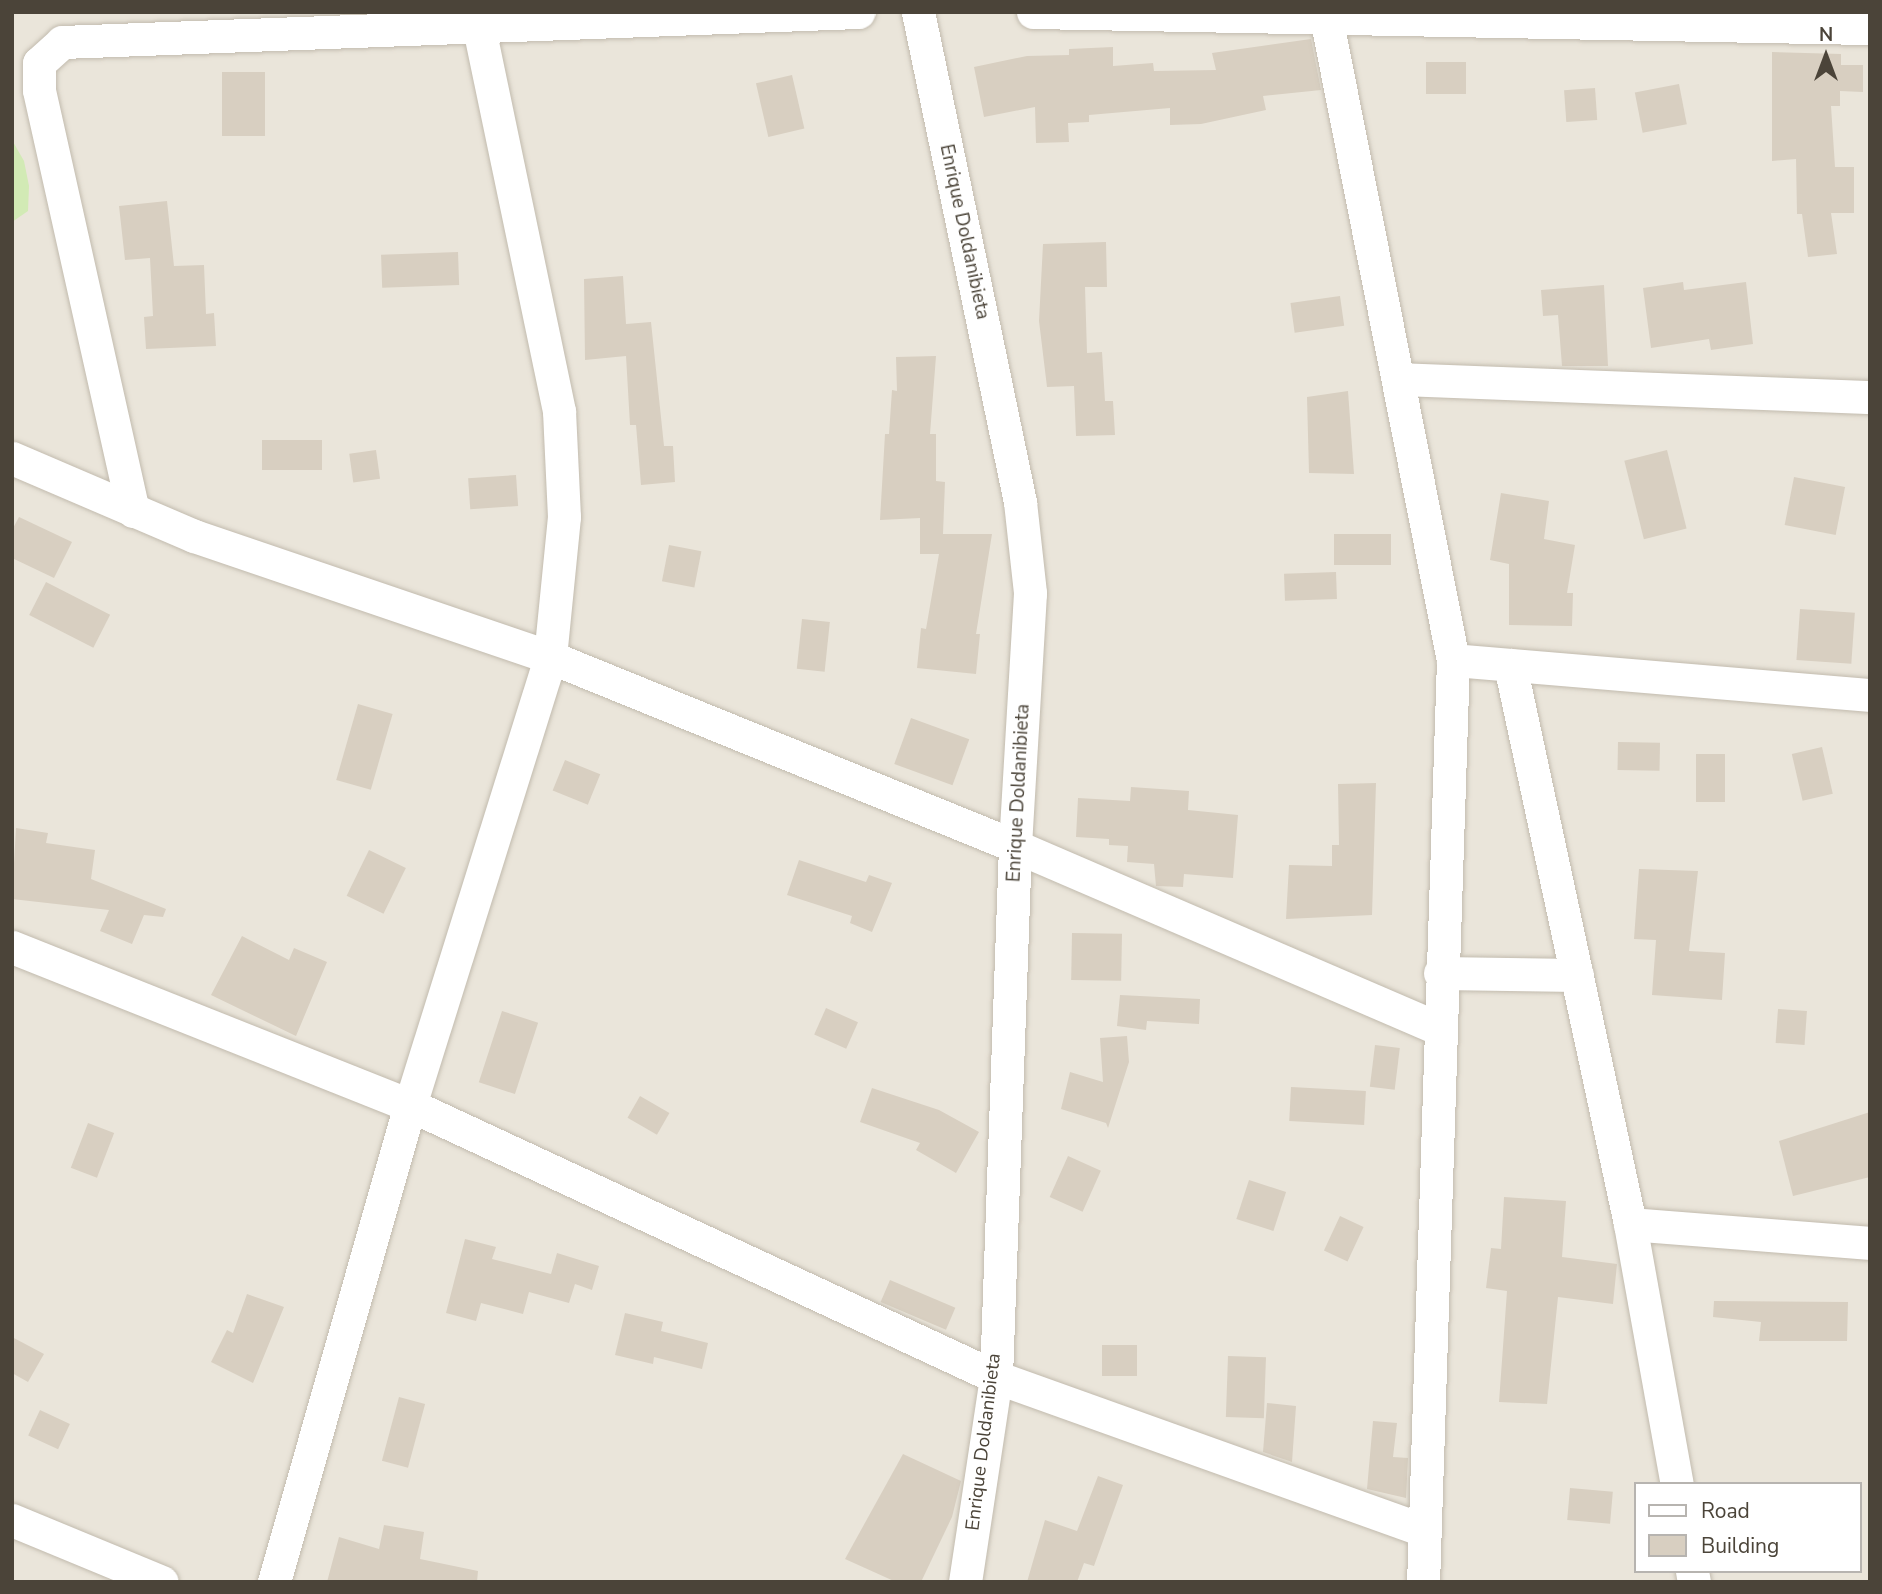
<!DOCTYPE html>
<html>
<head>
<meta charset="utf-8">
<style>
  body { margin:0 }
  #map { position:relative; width:1882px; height:1594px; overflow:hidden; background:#f6f3ec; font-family:"Nunito Sans",sans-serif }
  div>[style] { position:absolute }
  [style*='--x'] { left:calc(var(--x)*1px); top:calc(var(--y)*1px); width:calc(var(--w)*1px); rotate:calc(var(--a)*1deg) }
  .residential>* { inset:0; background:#eae5da }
  .green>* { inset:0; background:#d2eab5 }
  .building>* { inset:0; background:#d8cfc1; transform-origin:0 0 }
  .roads { filter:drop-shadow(0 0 2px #c2bbae) drop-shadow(0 0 2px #c2bbae) }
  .street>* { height:33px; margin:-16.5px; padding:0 16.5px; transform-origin:16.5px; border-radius:16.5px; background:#fff }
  span { translate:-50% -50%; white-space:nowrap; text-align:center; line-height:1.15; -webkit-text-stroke:5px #fff; paint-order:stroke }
  .street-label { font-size:19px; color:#4b4439 }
  .frame { position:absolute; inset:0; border:14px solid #4b4439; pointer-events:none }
  .legend { position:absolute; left:1634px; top:1482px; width:228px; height:91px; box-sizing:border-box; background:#fff; border:2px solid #b7b4b0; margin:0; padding:9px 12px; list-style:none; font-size:21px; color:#4b4439 }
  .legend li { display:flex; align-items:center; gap:14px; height:35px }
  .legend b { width:35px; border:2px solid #b7b4b0 }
  .north { position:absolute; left:1791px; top:21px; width:70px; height:70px; -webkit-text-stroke:5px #fff; paint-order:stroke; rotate:0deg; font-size:19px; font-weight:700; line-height:28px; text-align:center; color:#4b4439 }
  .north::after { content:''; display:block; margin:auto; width:24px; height:32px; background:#4b4439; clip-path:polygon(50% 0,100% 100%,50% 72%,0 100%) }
</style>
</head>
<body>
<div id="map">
  <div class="residential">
    <div style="clip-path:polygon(evenodd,12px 12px,1870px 12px,1870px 1582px,12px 1582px,12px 12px,1635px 1484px,1859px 1484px,1859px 1571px,1635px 1571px,1635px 1484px)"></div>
  </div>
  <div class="green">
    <div style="clip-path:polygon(12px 140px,24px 161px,29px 186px,28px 211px,12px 222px)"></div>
  </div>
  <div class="building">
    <div style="clip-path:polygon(1311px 39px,1321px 90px,1263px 96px,1266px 110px,1201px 124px,1170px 125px,1170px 108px,1089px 115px,1089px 122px,1068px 123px,1069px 142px,1036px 143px,1035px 107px,984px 117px,974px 67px,1027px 56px,1069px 55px,1069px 49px,1113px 47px,1113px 66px,1153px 63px,1154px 71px,1216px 70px,1212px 53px)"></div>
    <div style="clip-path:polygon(1772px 52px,1841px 54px,1841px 65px,1863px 65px,1863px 92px,1840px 91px,1840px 106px,1831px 106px,1835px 167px,1854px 167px,1854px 213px,1831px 213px,1837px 254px,1808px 257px,1802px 214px,1797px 214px,1796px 159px,1772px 161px)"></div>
    <div style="left:1426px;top:62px;width:40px;height:32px"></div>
    <div style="left:222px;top:72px;width:43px;height:64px"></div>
    <div style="left:792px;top:75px;width:55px;height:37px;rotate:77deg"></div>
    <div style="left:1679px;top:84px;width:41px;height:45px;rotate:79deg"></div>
    <div style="left:1595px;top:88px;width:32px;height:31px;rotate:86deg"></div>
    <div style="clip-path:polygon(167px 201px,174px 266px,204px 265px,206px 314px,214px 313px,216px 346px,146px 349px,144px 317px,153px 316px,150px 258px,125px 260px,119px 206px)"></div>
    <div style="clip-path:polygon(1106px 242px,1107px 287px,1085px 287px,1087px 353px,1102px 352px,1105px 401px,1113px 401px,1115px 435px,1076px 436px,1074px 386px,1047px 387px,1039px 321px,1043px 244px)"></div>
    <div style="left:458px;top:252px;width:33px;height:77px;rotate:88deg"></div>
    <div style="clip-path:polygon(623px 276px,626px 324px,651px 322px,664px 446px,673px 446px,675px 482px,641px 485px,636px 425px,630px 425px,626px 356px,585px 360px,584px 279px)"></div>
    <div style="clip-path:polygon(1683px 282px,1684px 290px,1746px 282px,1753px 344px,1711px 350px,1709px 339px,1651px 348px,1643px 288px)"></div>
    <div style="clip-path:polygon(1604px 285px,1608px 366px,1562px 366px,1558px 315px,1543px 316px,1541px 290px)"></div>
    <div style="left:1340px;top:296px;width:30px;height:50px;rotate:82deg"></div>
    <div style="clip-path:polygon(936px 356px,930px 434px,936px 434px,936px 481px,945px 482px,943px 534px,992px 534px,976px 634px,980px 634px,976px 674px,917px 668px,921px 628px,926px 629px,939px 554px,920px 554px,920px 518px,880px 520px,885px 434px,889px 434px,892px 390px,897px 391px,896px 357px)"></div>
    <div style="clip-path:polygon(1348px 391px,1354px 474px,1309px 473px,1307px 397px)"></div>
    <div style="left:262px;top:440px;width:60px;height:30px"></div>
    <div style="left:376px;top:450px;width:29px;height:27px;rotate:82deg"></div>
    <div style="left:1667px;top:450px;width:81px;height:44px;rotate:76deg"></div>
    <div style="left:516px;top:475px;width:31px;height:48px;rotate:86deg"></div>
    <div style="left:1794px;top:477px;width:52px;height:49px;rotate:11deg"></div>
    <div style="clip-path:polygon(1501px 493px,1549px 501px,1544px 539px,1575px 545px,1567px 593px,1573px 593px,1572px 626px,1509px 625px,1509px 564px,1490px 560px)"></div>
    <div style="clip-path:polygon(19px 517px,72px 542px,54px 578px,12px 558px,12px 530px)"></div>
    <div style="left:1334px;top:534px;width:57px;height:31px"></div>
    <div style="left:669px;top:545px;width:33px;height:37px;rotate:11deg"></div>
    <div style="left:1336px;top:572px;width:27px;height:52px;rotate:88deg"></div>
    <div style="left:46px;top:582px;width:72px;height:37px;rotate:27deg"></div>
    <div style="left:1800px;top:609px;width:55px;height:51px;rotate:4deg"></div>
    <div style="left:802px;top:619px;width:28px;height:50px;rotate:6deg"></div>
    <div style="left:358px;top:704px;width:36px;height:79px;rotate:16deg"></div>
    <div style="left:911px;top:718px;width:62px;height:49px;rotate:20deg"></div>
    <div style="left:1618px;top:742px;width:42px;height:28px;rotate:1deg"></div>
    <div style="left:1822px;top:747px;width:48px;height:31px;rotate:77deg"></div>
    <div style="left:1696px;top:754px;width:29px;height:48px"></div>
    <div style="left:565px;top:760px;width:38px;height:33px;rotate:22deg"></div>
    <div style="clip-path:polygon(1376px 783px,1372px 915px,1286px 919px,1289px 865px,1332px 866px,1332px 845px,1339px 845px,1338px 784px)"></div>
    <div style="clip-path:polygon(1131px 787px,1189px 791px,1188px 810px,1238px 815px,1233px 878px,1184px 874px,1183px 887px,1156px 886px,1154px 864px,1127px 862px,1128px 846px,1109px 845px,1109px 839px,1076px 837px,1078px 798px,1130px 801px)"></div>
    <div style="clip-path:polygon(16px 828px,48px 833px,46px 843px,95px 850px,91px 879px,166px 909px,163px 917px,144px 915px,132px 944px,100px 931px,109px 910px,12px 899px)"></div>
    <div style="left:369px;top:850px;width:41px;height:51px;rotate:26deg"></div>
    <div style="clip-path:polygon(799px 860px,866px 882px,869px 875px,892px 883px,872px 932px,850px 923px,852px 916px,787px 895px)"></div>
    <div style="clip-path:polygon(1639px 869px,1698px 871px,1689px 951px,1725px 953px,1722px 1000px,1652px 995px,1656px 940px,1634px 939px)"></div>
    <div style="left:1072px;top:933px;width:50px;height:47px;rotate:1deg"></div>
    <div style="clip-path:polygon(242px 936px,289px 960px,294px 948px,327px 962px,296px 1036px,211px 995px)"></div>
    <div style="clip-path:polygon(1120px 995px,1200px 999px,1199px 1024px,1147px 1021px,1146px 1030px,1117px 1026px)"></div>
    <div style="left:826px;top:1008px;width:35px;height:29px;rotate:24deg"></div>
    <div style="left:1778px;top:1009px;width:29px;height:34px;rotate:4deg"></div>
    <div style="left:502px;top:1011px;width:38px;height:75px;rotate:18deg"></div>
    <div style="clip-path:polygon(1127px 1036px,1129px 1062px,1108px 1128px,1106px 1123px,1061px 1109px,1070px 1072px,1103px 1082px,1100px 1038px)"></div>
    <div style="left:1375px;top:1045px;width:25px;height:42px;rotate:7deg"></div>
    <div style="left:1291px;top:1087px;width:75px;height:34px;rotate:3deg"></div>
    <div style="clip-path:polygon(872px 1088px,939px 1110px,979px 1132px,956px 1173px,916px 1150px,920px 1143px,860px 1122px)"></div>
    <div style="left:640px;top:1096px;width:34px;height:25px;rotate:30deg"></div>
    <div style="clip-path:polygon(1870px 1112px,1870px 1177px,1793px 1196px,1779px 1141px)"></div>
    <div style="left:88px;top:1123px;width:28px;height:48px;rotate:21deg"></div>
    <div style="left:1068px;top:1156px;width:36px;height:45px;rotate:24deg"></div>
    <div style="left:1249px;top:1180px;width:39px;height:41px;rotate:18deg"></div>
    <div style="clip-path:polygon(1504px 1197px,1566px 1201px,1562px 1257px,1617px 1264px,1613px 1304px,1558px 1297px,1547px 1404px,1499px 1402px,1507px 1291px,1486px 1288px,1491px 1248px,1501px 1249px)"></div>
    <div style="left:1340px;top:1216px;width:26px;height:38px;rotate:25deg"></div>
    <div style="clip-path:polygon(465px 1239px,496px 1247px,492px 1259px,551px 1274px,557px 1253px,599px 1266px,592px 1290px,575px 1284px,569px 1303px,529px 1292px,523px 1314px,481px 1303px,476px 1321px,446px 1313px)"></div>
    <div style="left:890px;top:1280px;width:71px;height:24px;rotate:23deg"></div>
    <div style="clip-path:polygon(247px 1294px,284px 1307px,253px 1383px,211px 1362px,227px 1330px,233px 1333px)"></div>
    <div style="clip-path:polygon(1714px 1301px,1848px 1302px,1847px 1341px,1759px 1341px,1761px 1322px,1713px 1317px)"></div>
    <div style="clip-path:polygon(625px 1313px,663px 1322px,661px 1331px,708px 1343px,702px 1369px,654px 1357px,653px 1364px,615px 1355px)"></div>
    <div style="clip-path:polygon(12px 1337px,44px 1354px,28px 1382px,12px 1373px)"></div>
    <div style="left:1102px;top:1345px;width:35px;height:31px"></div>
    <div style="left:1228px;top:1356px;width:38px;height:61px;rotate:2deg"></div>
    <div style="left:399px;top:1397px;width:27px;height:66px;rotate:15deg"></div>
    <div style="clip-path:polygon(1267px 1403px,1296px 1406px,1292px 1462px,1263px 1452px)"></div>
    <div style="left:40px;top:1410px;width:33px;height:28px;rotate:25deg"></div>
    <div style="clip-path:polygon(1373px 1421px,1397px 1423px,1393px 1457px,1408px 1458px,1406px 1498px,1367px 1489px)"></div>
    <div style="clip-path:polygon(903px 1454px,961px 1481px,952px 1517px,921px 1582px,896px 1582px,845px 1559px)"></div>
    <div style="clip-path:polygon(1098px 1476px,1123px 1485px,1094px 1566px,1084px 1563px,1077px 1582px,1027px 1582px,1045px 1520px,1077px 1531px)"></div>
    <div style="left:1570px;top:1488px;width:43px;height:32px;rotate:5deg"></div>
    <div style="clip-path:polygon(384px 1525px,424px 1532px,420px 1559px,478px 1571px,477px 1582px,327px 1582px,339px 1537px,379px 1549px)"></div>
  </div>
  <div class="roads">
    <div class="street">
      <div style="--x:918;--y:12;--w:501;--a:78.24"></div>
      <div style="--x:1020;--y:502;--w:92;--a:83.7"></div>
      <div style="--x:1030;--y:593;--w:253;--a:93.4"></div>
      <div style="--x:1015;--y:846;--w:531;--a:92.05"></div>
      <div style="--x:996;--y:1377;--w:207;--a:98.6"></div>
      <div style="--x:1033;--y:12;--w:837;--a:1.1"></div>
      <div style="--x:1325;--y:12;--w:661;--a:78.83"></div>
      <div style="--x:1453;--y:660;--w:922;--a:91.86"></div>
      <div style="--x:1399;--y:379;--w:471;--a:2.2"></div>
      <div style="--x:12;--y:458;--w:198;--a:23.2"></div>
      <div style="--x:194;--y:536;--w:376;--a:18.8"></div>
      <div style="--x:550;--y:657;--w:502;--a:22.12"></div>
      <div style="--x:1015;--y:846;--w:460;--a:23.3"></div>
      <div style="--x:133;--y:511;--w:431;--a:-102.6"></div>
      <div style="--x:39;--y:90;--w:27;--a:-90"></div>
      <div style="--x:39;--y:63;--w:31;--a:-42"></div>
      <div style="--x:62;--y:42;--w:797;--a:-2.16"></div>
      <div style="--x:1453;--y:660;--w:418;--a:4.8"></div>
      <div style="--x:1510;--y:665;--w:572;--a:77.88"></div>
      <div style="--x:1630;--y:1224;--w:264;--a:79.8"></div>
      <div style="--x:12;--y:947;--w:428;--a:21.7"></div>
      <div style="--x:410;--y:1105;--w:646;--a:24.9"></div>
      <div style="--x:996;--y:1377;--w:455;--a:19.7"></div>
      <div style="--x:1440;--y:973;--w:137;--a:0.8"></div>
      <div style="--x:1630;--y:1224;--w:241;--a:4.5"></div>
      <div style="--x:12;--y:1520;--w:162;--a:22.5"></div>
      <div style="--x:1692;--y:1571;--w:11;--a:80"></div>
      <div style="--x:274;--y:1582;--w:496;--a:-74.1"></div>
      <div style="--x:410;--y:1105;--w:469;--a:-72.6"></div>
      <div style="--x:550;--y:657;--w:141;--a:-84.3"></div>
      <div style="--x:564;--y:517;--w:106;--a:-92.7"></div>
      <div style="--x:559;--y:411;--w:408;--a:-101.8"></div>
    </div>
  </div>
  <div class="street-label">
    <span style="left:964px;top:232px;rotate:78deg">Enrique Doldanibieta</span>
    <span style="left:1019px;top:793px;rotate:-87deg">Enrique Doldanibieta</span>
    <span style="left:984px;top:1442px;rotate:-83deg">Enrique Doldanibieta</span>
  </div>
  <div class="frame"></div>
  <ul class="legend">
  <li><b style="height:9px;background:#fff"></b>Road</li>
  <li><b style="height:19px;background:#d8cfc1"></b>Building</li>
  </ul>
  <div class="north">N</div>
</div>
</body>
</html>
